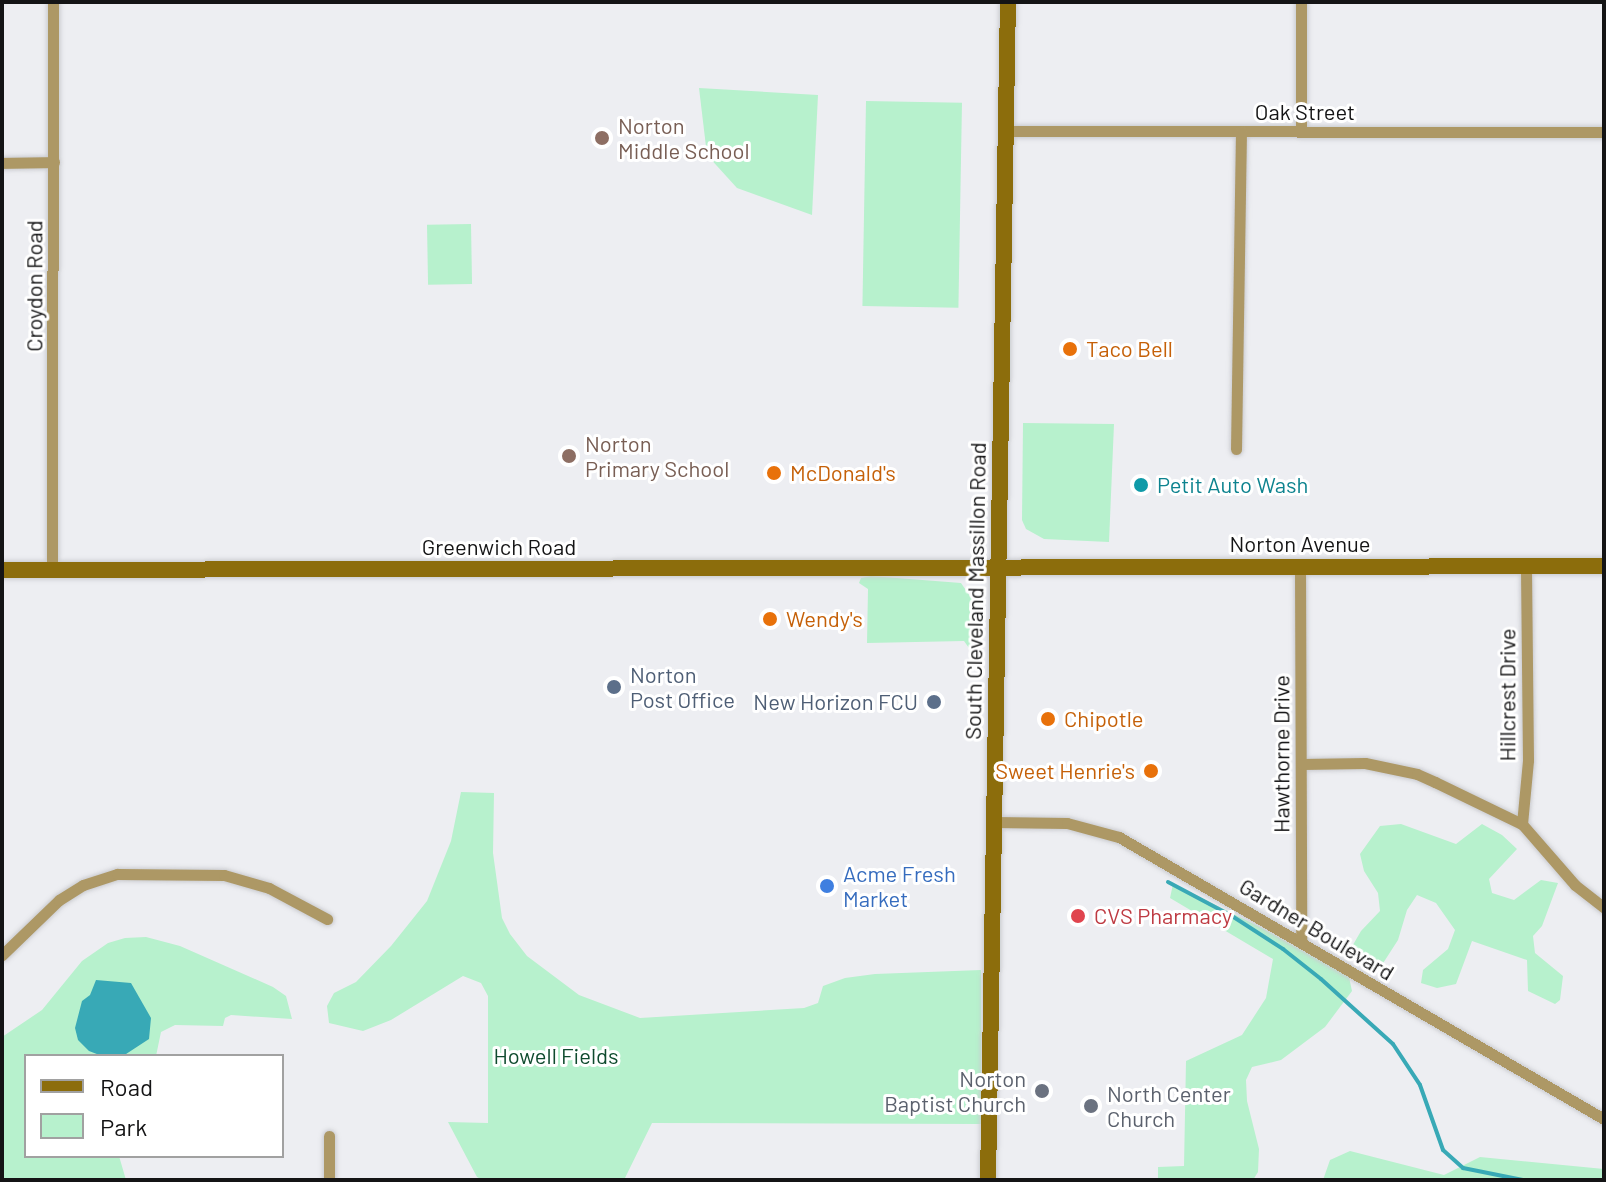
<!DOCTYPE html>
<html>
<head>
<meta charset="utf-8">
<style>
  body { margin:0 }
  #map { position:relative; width:1606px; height:1182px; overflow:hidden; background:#edeef2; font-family:Barlow,sans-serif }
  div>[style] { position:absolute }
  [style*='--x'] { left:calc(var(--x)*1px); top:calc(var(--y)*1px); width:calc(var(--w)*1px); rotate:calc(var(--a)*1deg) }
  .green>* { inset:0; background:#b7f1cd; transform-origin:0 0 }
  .water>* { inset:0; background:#38a9b6 }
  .stream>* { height:4px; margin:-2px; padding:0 2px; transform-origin:2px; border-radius:2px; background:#38a9b6 }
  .roads { filter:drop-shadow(0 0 2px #cacbcf) drop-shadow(0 0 2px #cacbcf) }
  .street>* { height:11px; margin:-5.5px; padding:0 5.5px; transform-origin:5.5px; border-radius:5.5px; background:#ad9865 }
  .secondary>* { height:16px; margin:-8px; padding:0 8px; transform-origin:8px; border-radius:8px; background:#8c6d0c }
  .dots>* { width:22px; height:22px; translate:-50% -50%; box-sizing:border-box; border:4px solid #fff; border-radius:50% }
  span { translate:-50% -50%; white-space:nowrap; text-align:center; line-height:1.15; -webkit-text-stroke:6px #fff; paint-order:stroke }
  .street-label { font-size:22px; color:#141415 }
  .education-label { font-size:22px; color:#785e54 }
  .left { translate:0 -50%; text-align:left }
  .food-label { font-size:22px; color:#c56008 }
  .right { translate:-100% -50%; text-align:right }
  .culture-label { font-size:22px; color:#0d838f }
  .service-label { font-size:22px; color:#4e5e75 }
  .shop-label { font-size:22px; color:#366cbe }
  .health-label { font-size:22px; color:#be3a42 }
  .park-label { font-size:22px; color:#0f4b2e }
  .worship-label { font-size:22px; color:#5b616d }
  .frame { position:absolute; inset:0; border:4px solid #141415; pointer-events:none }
  .legend { position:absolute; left:24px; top:1054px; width:260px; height:104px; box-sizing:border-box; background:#fff; border:2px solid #a1a1a1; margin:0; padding:10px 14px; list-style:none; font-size:24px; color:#141415 }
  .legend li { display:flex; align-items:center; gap:16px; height:40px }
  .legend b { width:40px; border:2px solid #a1a1a1 }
</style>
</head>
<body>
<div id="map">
  <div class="green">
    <div style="clip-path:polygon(699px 88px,818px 95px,812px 215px,737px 188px,707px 155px)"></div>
    <div style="left:866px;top:101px;width:96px;height:205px;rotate:1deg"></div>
    <div style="left:471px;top:224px;width:60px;height:44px;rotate:89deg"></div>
    <div style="clip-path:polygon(1023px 423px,1114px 424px,1109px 542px,1044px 539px,1026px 529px,1022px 520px)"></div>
    <div style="clip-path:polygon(871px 576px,961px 583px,976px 605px,976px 648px,969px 648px,964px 641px,867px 643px,868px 589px,859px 583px,861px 578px)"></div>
    <div style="clip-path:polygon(461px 792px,494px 793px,493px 853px,502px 918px,510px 934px,527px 956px,579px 995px,640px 1018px,804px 1008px,818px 1003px,823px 986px,845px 978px,875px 974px,981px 970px,981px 1124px,652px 1123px,624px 1180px,483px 1180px,477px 1177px,448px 1122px,488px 1123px,488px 996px,481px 983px,463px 976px,391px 1020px,363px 1031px,329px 1023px,327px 1006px,334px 993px,356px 982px,391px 946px,427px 901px,451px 841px)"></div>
    <div style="clip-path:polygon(1401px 824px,1456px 844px,1482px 824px,1502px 835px,1517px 849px,1489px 879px,1492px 893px,1514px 900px,1541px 880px,1558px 883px,1542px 926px,1533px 936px,1535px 953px,1563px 976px,1560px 1000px,1555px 1004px,1528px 991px,1527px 960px,1472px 941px,1456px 984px,1437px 988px,1421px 983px,1423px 970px,1448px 949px,1455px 930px,1436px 903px,1417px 895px,1407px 910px,1398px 940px,1378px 971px,1362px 964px,1350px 950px,1361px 931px,1380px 911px,1378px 893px,1364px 871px,1360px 854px,1380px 826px)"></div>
    <div style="clip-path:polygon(1173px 884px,1260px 927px,1349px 977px,1352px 991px,1325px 1027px,1281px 1060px,1252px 1067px,1246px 1080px,1247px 1101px,1259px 1149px,1258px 1172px,1253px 1180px,1158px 1180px,1158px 1167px,1184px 1166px,1186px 1061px,1242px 1035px,1266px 998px,1273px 959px,1170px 898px)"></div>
    <div style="clip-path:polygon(146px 937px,180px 946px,273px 987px,286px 996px,292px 1019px,231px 1015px,225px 1018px,223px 1026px,175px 1025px,161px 1032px,156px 1056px,26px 1056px,26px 1156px,119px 1156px,126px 1180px,2px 1180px,2px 1037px,42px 1010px,82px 961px,108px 943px,125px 938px)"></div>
    <div style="clip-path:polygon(1350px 1151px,1444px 1175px,1480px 1157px,1604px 1169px,1604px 1180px,1323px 1180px,1330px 1160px)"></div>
  </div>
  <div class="water">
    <div style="clip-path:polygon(96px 980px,131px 983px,151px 1018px,149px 1039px,123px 1056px,102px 1056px,89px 1051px,78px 1040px,75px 1028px,82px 1001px,90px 995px)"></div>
  </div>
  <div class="stream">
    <div style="--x:1168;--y:882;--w:72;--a:28"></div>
    <div style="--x:1232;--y:916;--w:61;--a:32.9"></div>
    <div style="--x:1283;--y:949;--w:48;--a:38.3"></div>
    <div style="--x:1321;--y:979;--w:97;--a:42.1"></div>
    <div style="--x:1393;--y:1044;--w:49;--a:56.6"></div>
    <div style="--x:1420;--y:1085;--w:69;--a:70.5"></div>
    <div style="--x:1443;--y:1150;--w:27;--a:42"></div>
    <div style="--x:1463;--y:1168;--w:61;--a:11.3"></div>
  </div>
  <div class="roads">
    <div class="street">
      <div style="--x:1301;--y:2;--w:130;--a:90"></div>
      <div style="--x:1006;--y:131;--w:598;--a:0.1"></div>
      <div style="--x:2;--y:163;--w:52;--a:-1.1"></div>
      <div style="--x:1236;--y:449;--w:318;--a:-89.1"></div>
      <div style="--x:1300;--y:566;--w:376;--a:89.8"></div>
      <div style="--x:52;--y:569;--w:567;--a:-89.9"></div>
      <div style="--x:1302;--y:764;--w:63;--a:-0.9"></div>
      <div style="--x:1365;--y:763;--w:53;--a:11.9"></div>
      <div style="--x:1417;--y:774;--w:20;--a:24"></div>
      <div style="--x:1435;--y:782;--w:97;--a:25.8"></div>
      <div style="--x:1522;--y:824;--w:81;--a:49"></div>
      <div style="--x:1575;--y:885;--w:37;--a:38"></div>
      <div style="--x:994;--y:822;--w:73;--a:0.8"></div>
      <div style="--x:1067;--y:823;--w:54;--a:15.1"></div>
      <div style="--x:1119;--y:837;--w:561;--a:30.18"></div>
      <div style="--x:1522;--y:824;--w:64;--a:-84.6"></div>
      <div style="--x:1528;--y:760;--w:194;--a:-90.6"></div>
      <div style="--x:2;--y:955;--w:79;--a:-44"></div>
      <div style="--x:59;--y:900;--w:28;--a:-32"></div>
      <div style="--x:83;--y:885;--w:36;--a:-18"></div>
      <div style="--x:117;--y:874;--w:107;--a:0.5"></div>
      <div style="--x:224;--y:875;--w:47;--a:16.1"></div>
      <div style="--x:269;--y:888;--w:66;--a:28.1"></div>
      <div style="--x:329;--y:1180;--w:44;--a:-90"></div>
    </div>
    <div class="secondary">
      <div style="--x:2;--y:570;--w:1602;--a:-0.14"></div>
      <div style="--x:988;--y:1180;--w:1178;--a:-89.03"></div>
    </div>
  </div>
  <div class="dots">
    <div style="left:602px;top:138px;background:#8d6e63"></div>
    <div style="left:1070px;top:349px;background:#e8710a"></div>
    <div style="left:569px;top:456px;background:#8d6e63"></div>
    <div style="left:774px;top:473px;background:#e8710a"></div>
    <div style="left:1141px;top:485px;background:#0f9aa8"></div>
    <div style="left:770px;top:619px;background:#e8710a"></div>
    <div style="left:614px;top:687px;background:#5c6f8a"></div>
    <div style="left:934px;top:702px;background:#5c6f8a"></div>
    <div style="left:1048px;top:719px;background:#e8710a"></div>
    <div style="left:1151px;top:771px;background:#e8710a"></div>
    <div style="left:827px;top:886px;background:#3f7fe0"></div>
    <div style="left:1078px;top:916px;background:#e0444e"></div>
    <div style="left:1042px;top:1091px;background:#6b7280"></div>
    <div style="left:1091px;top:1106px;background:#6b7280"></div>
  </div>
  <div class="street-label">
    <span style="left:1305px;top:112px">Oak Street</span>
    <span style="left:34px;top:286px;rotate:-90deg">Croydon Road</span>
    <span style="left:1300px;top:544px">Norton Avenue</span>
    <span style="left:499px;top:547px">Greenwich Road</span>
    <span style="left:975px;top:591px;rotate:-89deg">South Cleveland Massillon Road</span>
    <span style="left:1507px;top:695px;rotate:-90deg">Hillcrest Drive</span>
    <span style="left:1281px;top:754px;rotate:-90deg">Hawthorne Drive</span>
    <span style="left:1317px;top:929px;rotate:31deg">Gardner Boulevard</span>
  </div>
  <div class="education-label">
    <span class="left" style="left:618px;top:138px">Norton<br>Middle School</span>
    <span class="left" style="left:585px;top:456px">Norton<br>Primary School</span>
  </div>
  <div class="food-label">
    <span class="left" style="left:1086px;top:349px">Taco Bell</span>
    <span class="left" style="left:790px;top:473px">McDonald's</span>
    <span class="left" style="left:786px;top:619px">Wendy's</span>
    <span class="left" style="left:1064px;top:719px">Chipotle</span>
    <span class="right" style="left:1135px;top:771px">Sweet Henrie's</span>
  </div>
  <div class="culture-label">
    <span class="left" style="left:1157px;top:485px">Petit Auto Wash</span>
  </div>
  <div class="service-label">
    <span class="left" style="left:630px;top:687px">Norton<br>Post Office</span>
    <span class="right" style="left:918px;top:702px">New Horizon FCU</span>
  </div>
  <div class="shop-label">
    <span class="left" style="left:843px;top:886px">Acme Fresh<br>Market</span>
  </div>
  <div class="health-label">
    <span class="left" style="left:1094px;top:916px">CVS Pharmacy</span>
  </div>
  <div class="park-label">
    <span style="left:556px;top:1056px">Howell Fields</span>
  </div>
  <div class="worship-label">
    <span class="right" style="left:1026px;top:1091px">Norton<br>Baptist Church</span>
    <span class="left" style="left:1107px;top:1106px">North Center<br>Church</span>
  </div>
  <div class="frame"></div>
  <ul class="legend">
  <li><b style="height:10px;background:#8c6d0c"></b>Road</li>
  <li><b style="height:22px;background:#b7f1cd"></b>Park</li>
  </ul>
</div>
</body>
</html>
